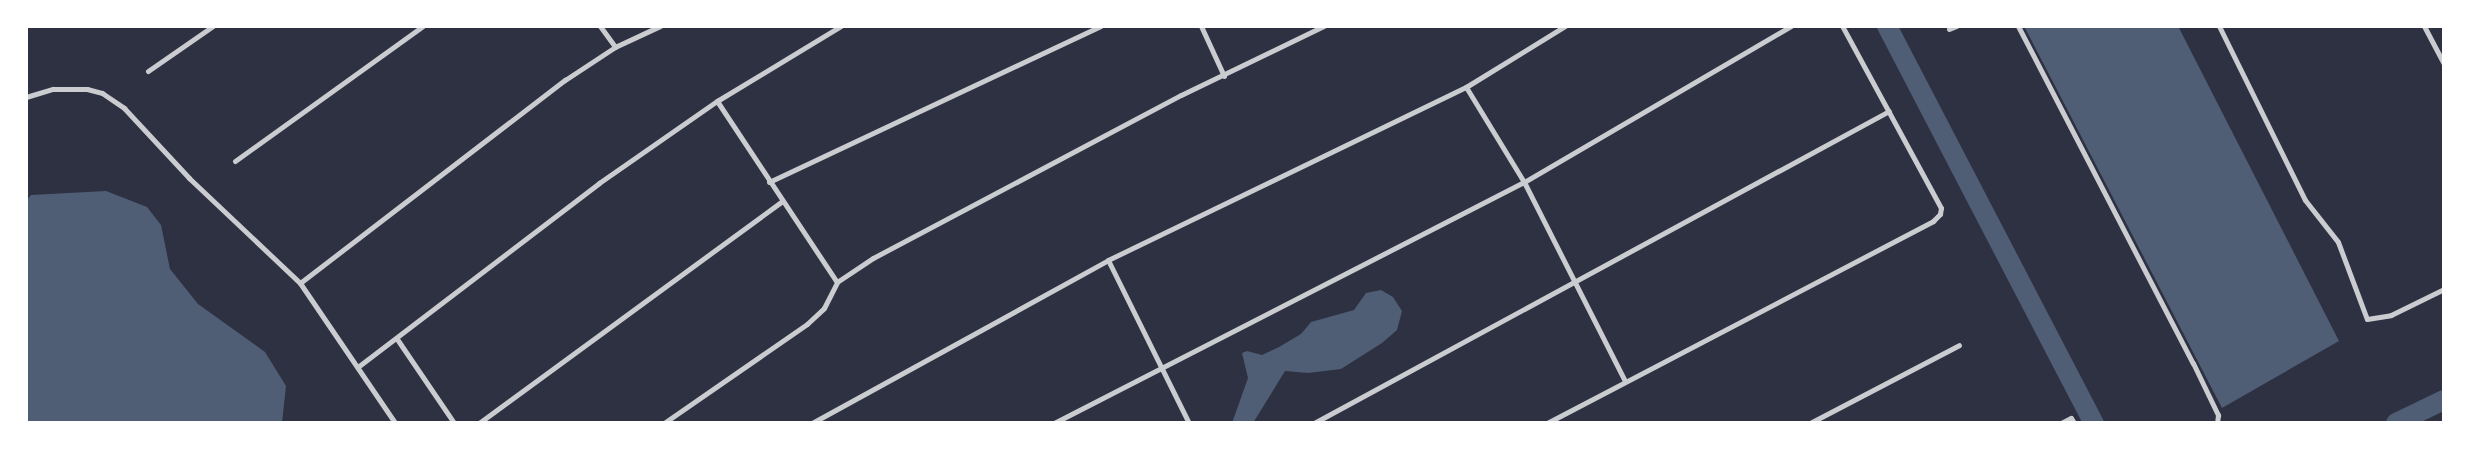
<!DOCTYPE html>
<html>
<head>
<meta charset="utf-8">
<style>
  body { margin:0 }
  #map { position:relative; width:2470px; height:449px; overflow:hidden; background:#2d3142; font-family:"DejaVu Sans",sans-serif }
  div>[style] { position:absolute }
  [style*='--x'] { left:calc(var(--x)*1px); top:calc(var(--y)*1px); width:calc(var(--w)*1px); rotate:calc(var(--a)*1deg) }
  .water>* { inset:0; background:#4f5d75 }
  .canal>* { height:20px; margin:-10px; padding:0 10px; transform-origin:10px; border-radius:10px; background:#4f5d75 }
  .minor>* { height:5px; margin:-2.5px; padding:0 2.5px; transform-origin:2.5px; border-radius:2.5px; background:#caccd0 }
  span { translate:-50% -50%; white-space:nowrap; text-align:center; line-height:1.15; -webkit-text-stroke:4px #fff; paint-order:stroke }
  .frame { position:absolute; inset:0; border:28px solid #fff; pointer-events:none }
</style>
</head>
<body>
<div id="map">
  <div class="water">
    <div style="clip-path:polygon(2024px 26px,2178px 26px,2339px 341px,2222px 408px)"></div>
    <div style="clip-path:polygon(106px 191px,147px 207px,161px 225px,170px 269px,198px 304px,265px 352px,286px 386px,282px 423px,26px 423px,26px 201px,31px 195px)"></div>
    <div style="clip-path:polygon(1381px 290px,1393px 297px,1402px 311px,1397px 330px,1382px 343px,1341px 369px,1308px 373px,1285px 371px,1253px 423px,1232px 423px,1248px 378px,1242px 353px,1247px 351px,1262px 355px,1279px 347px,1301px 334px,1311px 322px,1354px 310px,1366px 293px)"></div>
  </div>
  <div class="canal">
    <div style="--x:1887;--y:26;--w:448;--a:62.5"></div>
    <div style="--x:2396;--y:423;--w:53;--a:-25.6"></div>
  </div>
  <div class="minor">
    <div style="--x:600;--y:26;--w:26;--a:54"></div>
    <div style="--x:1201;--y:26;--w:55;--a:65.3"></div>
    <div style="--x:2018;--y:26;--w:380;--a:62.6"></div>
    <div style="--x:2193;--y:363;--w:58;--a:64.3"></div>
    <div style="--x:2218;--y:415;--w:8;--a:97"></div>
    <div style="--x:2219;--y:26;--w:194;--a:63.7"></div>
    <div style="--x:2305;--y:200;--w:53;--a:51.8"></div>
    <div style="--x:2338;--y:242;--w:82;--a:69.4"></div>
    <div style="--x:2367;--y:319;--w:24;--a:-9"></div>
    <div style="--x:2391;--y:315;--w:59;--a:-26.1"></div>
    <div style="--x:2424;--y:26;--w:43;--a:62.2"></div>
    <div style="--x:1949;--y:29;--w:8;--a:-23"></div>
    <div style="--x:148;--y:71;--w:79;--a:-34.7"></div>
    <div style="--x:1466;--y:87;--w:111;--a:58.6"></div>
    <div style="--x:1524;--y:182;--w:223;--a:63.1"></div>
    <div style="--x:26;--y:97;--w:28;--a:-17"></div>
    <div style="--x:53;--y:89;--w:34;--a:0"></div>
    <div style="--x:87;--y:89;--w:16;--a:15"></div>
    <div style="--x:102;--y:93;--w:27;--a:34"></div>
    <div style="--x:124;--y:108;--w:96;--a:47.1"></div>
    <div style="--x:189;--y:178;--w:153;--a:43.4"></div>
    <div style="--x:300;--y:283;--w:169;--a:55.8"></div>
    <div style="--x:717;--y:101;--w:217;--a:56.5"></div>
    <div style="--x:235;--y:161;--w:231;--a:-35.7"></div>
    <div style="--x:769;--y:182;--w:366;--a:-25.2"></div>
    <div style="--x:1108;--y:260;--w:182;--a:63.6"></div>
    <div style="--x:300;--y:283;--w:334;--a:-37.5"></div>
    <div style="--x:565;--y:80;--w:60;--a:-33.4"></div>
    <div style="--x:615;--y:47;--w:50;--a:-25"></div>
    <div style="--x:397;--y:339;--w:102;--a:55.8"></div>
    <div style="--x:359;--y:366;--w:302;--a:-37.3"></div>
    <div style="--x:599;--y:183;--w:144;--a:-34.8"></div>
    <div style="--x:717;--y:101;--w:145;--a:-31.2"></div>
    <div style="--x:479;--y:423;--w:374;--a:-36.2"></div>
    <div style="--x:664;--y:423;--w:174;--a:-34.7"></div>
    <div style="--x:807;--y:324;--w:23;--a:-43"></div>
    <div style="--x:824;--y:308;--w:29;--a:-63"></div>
    <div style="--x:837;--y:282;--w:43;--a:-33.7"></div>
    <div style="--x:873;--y:258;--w:348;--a:-27.9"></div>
    <div style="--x:1181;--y:95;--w:159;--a:-25.8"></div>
    <div style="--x:812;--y:423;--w:338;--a:-28.8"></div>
    <div style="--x:1108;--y:260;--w:398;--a:-25.8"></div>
    <div style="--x:1466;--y:87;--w:116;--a:-31.6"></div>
    <div style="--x:1054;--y:423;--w:528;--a:-27.15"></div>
    <div style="--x:1524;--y:182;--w:309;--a:-30.3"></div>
    <div style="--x:1314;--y:423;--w:654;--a:-28.48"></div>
    <div style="--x:1547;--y:423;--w:436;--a:-27.6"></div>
    <div style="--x:1933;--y:221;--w:10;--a:-45"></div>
    <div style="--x:1940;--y:214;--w:6;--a:-81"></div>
    <div style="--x:1941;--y:208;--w:207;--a:-118.5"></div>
    <div style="--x:1810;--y:423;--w:168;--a:-27.6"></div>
    <div style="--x:2061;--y:423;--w:11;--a:-27"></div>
    <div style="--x:2071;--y:418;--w:6;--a:59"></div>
  </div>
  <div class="frame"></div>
</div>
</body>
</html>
